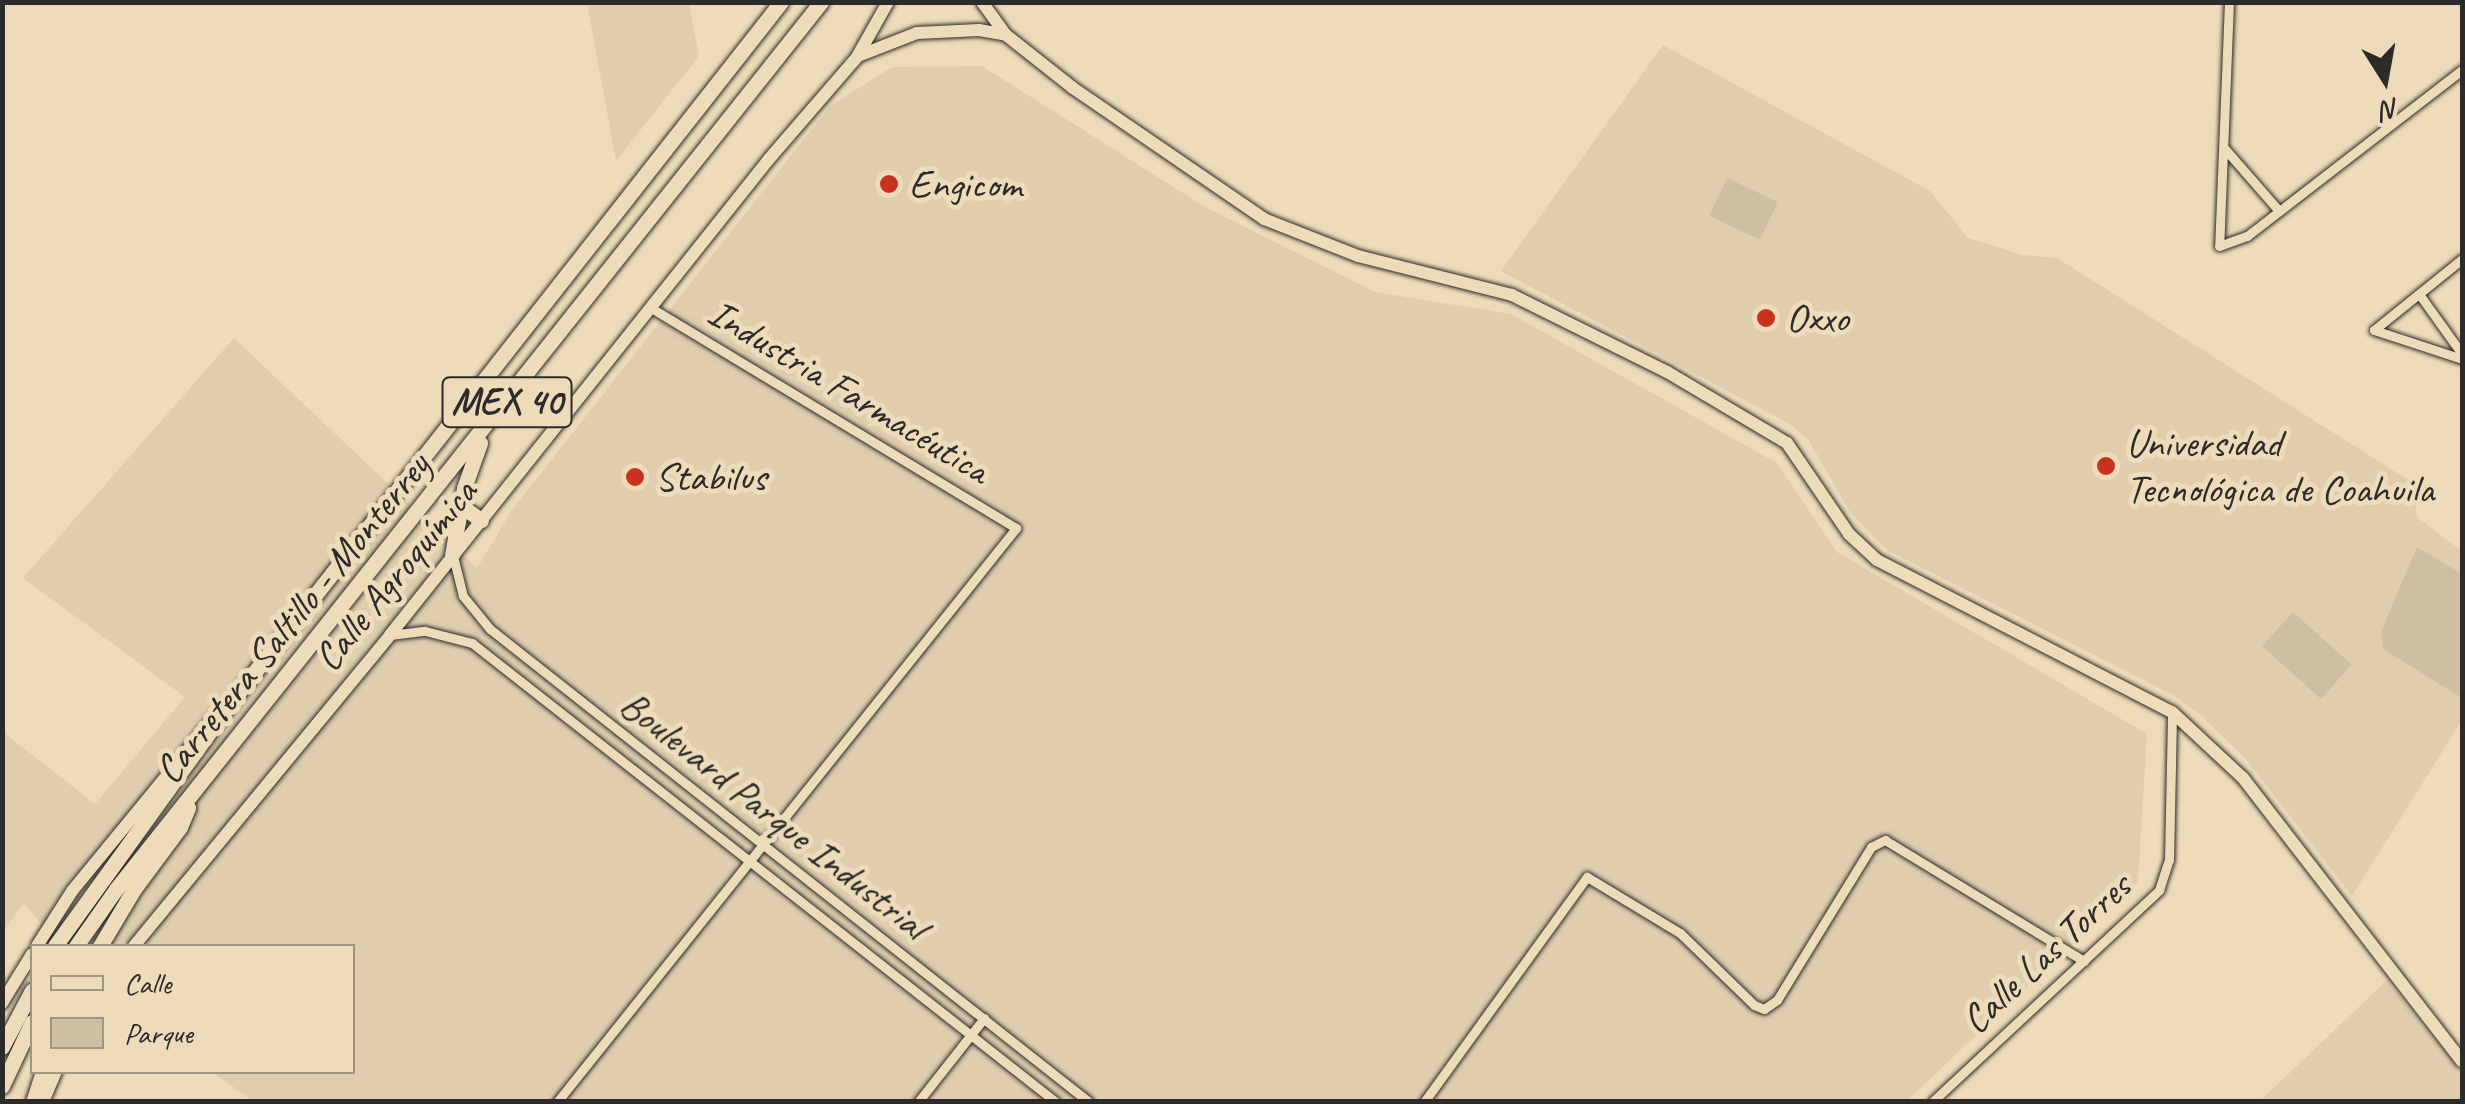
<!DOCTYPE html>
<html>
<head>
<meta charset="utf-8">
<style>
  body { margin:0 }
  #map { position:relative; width:2465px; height:1104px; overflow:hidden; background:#eedbb9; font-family:Caveat,sans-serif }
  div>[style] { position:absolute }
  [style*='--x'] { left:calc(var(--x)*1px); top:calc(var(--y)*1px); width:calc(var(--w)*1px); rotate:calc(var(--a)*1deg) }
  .built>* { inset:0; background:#dfcdae }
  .green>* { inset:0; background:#cfbfa1; transform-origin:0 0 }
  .roads { filter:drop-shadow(0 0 2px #2b2b2b) drop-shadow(0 0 2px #2b2b2b) }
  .street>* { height:9px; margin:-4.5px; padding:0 4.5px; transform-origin:4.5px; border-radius:4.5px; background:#eedbb9 }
  .secondary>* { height:12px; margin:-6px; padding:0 6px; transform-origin:6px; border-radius:6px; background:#eedbb9 }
  .highway>* { height:15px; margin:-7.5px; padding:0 7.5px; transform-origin:7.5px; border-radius:7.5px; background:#eedbb9 }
  .dots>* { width:28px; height:28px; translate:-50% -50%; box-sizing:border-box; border:5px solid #eedbb9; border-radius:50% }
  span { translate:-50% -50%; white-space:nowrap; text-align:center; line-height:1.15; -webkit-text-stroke:10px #eedbb9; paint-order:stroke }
  .shield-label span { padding:2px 8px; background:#eedbb9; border:2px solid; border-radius:8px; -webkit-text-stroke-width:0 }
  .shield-label { font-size:38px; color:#2b2b2b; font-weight:700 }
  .poi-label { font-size:40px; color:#2b2b2b }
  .left { translate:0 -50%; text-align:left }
  .street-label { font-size:40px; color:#2b2b2b }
  .frame { position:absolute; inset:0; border:5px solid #2b2b2b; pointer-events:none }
  .legend { position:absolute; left:30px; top:944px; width:325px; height:130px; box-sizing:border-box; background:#eedbb9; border:2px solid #a09580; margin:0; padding:12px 18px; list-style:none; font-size:30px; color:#2b2b2b }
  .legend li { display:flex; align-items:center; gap:20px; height:50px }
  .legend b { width:50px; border:2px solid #a09580 }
  .north { position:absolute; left:2335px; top:30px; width:100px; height:100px; -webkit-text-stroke:8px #eedbb9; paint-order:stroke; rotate:169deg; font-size:28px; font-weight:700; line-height:40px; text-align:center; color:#2b2b2b }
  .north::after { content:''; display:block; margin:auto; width:35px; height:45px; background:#2b2b2b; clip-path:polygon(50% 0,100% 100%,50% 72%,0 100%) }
</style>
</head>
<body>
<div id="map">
  <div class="built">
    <div style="clip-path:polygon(587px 3px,689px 3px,699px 56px,616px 161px)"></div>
    <div style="clip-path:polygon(1663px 45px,1930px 191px,1968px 238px,2023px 255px,2057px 258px,2413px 483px,2417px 517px,2462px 551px,2462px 720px,2352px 896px,2244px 757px,2199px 714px,2171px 694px,1887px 550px,1850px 512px,1808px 439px,1790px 424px,1501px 271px)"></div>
    <div style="clip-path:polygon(982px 66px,1205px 207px,1375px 292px,1511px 314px,1777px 463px,1837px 552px,2147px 734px,2138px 881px,1907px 1101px,253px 1101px,212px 1072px,352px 1072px,352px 946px,59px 946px,24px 903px,3px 932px,3px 732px,95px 804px,185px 697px,23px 578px,234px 338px,477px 568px,512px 510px,830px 106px,892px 67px)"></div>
    <div style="clip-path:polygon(2387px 980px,2462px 1072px,2462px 1101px,2260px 1101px)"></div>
  </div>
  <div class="green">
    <div style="left:1727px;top:178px;width:56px;height:42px;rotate:25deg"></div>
    <div style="clip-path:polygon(2417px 547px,2462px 574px,2462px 698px,2383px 649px,2381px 632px)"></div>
    <div style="left:2293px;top:612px;width:79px;height:46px;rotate:42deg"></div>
  </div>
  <div class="roads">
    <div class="street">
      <div style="--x:2229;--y:2;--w:244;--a:92.3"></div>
      <div style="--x:2219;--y:246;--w:30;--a:-20"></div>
      <div style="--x:2247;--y:236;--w:272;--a:-37.7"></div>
      <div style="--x:2225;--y:149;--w:82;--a:48.9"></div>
      <div style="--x:2419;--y:294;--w:74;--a:54.4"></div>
      <div style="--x:2374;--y:330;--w:113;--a:-38.9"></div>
      <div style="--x:2374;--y:330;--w:93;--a:18.2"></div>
      <div style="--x:453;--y:556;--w:41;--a:76"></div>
      <div style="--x:463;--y:596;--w:43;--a:50.7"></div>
      <div style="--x:490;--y:629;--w:763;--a:38.3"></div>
      <div style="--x:390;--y:635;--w:35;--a:-7"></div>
      <div style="--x:425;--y:631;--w:49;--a:14.3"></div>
      <div style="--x:472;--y:643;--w:743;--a:38.17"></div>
      <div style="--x:557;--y:1102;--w:735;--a:-51.35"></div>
      <div style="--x:1016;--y:528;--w:428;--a:-148.9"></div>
      <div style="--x:918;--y:1102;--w:107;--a:-51.8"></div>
      <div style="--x:1424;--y:1102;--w:278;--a:-54.1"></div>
      <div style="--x:1587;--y:877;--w:109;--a:31.1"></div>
      <div style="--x:1680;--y:933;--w:103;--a:44.2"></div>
      <div style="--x:1754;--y:1005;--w:11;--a:22"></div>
      <div style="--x:1764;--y:1009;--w:16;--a:-35"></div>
      <div style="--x:1777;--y:1000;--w:180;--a:-58.4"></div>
      <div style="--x:1871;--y:847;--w:16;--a:-27"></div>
      <div style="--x:1885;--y:840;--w:233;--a:31.3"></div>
      <div style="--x:1932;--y:1102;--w:311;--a:-43"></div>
      <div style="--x:2159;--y:890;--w:32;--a:-72"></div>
      <div style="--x:2169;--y:860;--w:148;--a:-88.8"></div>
    </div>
    <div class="secondary">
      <div style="--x:982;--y:2;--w:41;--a:54"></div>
      <div style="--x:1006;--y:35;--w:85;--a:38.3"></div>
      <div style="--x:1073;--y:88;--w:232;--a:34.4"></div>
      <div style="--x:1264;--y:219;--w:101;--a:21.5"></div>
      <div style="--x:1358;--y:256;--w:159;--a:14.2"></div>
      <div style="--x:1512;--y:295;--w:173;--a:26.4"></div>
      <div style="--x:1667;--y:372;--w:139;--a:30.6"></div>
      <div style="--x:1787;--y:443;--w:110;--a:55.7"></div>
      <div style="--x:1849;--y:534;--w:38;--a:43"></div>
      <div style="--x:1877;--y:560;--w:332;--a:27.3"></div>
      <div style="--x:2172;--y:712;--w:97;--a:42.9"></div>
      <div style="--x:2243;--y:778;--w:358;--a:52.3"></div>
      <div style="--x:858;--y:56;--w:63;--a:-21.3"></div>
      <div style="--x:917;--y:33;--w:62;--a:-2.8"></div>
      <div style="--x:979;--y:30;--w:27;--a:10"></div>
      <div style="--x:37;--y:946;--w:65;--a:-57.5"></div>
      <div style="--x:72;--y:891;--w:239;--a:-50.6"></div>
      <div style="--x:134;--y:946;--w:403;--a:-50.5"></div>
      <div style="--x:390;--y:635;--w:608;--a:-51.47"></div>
      <div style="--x:769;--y:159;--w:135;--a:-49.2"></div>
      <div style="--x:857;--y:57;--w:63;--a:-60.6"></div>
      <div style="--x:2;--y:1003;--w:57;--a:-58.5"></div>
      <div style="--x:43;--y:1102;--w:33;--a:-67"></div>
    </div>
    <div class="highway">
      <div style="--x:460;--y:505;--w:26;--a:36"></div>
      <div style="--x:452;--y:555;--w:68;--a:-79.8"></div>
      <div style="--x:464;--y:488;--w:48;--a:-70.4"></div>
      <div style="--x:55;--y:946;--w:301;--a:-54.2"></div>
      <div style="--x:231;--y:702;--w:890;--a:-51.84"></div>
      <div style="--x:76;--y:946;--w:70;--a:-54.9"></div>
      <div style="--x:116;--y:889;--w:1133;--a:-51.52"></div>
      <div style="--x:100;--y:946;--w:66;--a:-59.2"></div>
      <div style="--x:134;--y:889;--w:77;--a:-53.4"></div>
      <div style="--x:180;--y:827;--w:21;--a:-67"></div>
      <div style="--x:2;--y:1047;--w:64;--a:-62.2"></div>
      <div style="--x:2;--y:1086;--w:71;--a:-64.9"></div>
      <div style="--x:33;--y:1102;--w:32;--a:-72"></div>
    </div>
  </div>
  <div class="dots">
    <div style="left:889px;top:184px;background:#c8321e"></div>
    <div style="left:1766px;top:318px;background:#c8321e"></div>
    <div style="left:2106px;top:466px;background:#c8321e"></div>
    <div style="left:635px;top:477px;background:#c8321e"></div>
  </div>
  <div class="shield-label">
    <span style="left:507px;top:402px">MEX 40</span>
  </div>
  <div class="poi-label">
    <span class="left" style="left:909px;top:184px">Engicom</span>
    <span class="left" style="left:1786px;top:318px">Oxxo</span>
    <span class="left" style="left:2126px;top:466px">Universidad<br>Tecnológica de Coahuila</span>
    <span class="left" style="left:655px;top:477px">Stabilus</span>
  </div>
  <div class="street-label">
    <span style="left:849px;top:391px;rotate:31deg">Industria Farmacéutica</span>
    <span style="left:395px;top:575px;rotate:-51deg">Calle Agroquímica</span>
    <span style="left:292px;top:618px;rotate:-51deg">Carretera Saltillo - Monterrey</span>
    <span style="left:774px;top:815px;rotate:38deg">Boulevard Parque Industrial</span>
    <span style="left:2046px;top:953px;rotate:-43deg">Calle Las Torres</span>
  </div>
  <div class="frame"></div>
  <ul class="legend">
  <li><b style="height:12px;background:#eedbb9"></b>Calle</li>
  <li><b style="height:28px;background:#cfbfa1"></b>Parque</li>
  </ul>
  <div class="north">N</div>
</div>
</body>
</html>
